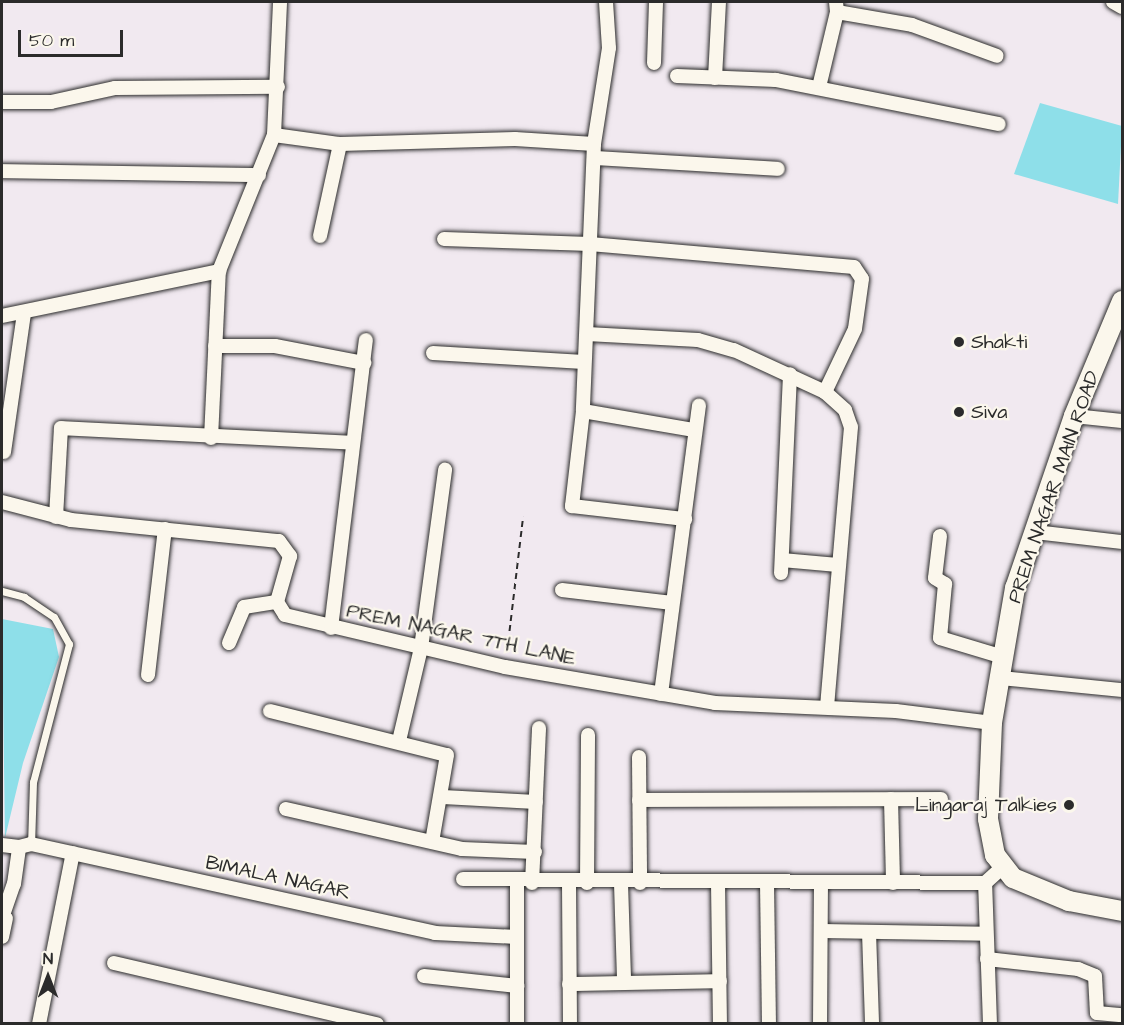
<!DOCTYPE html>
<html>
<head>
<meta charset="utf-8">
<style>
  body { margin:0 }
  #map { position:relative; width:1124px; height:1025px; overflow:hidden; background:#f1e9f0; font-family:"Architects Daughter",sans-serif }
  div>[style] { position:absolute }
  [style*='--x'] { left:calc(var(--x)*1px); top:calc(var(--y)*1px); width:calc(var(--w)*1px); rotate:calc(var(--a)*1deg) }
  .water>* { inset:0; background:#8edfe9 }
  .path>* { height:2px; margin-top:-1px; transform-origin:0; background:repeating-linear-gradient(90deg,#2b2b2b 0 6px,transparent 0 10.5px) }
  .roads { filter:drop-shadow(0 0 2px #2b2b2b) drop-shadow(0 0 2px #2b2b2b) }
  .lane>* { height:7px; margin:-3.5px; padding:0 3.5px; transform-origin:3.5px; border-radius:3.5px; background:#fbf7ec }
  .street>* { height:14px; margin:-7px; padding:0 7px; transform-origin:7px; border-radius:7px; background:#fbf7ec }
  .secondary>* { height:20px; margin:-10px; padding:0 10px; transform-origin:10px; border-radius:10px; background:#fbf7ec }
  .dots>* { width:16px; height:16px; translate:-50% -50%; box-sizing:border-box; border:3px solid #fbf7ec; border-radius:50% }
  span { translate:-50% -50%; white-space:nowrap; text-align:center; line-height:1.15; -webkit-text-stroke:4.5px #fbf7ec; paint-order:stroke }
  .poi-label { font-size:20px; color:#2b2b2b }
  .left { translate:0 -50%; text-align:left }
  .right { translate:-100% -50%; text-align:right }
  .street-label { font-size:20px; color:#2b2b2b }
  .frame { position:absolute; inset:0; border:3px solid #2b2b2b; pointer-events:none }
  .north { position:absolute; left:18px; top:947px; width:60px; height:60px; -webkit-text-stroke:4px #fbf7ec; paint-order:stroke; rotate:0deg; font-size:16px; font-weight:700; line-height:24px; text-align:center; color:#2b2b2b }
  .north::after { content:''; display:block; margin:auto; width:21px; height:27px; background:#2b2b2b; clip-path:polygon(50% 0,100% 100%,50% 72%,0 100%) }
  .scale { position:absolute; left:18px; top:30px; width:105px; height:27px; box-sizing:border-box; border:3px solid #2b2b2b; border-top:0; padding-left:8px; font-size:18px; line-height:21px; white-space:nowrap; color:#2b2b2b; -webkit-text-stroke:4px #fbf7ec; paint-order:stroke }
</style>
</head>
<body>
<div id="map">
  <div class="water">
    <div style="clip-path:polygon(1040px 103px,1122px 126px,1118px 204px,1014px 174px)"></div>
    <div style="clip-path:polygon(2px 619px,53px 629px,59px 657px,23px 763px,5px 838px)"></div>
  </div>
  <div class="path">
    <div style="--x:507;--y:652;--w:136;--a:-83.2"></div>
  </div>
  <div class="roads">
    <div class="lane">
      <div style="--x:2;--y:591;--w:23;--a:15"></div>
      <div style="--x:24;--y:597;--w:36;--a:34"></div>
      <div style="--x:54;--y:617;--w:31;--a:61"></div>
      <div style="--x:69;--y:644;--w:143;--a:104.6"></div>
      <div style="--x:33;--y:782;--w:62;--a:91.8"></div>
    </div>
    <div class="street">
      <div style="--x:606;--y:2;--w:46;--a:86.3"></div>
      <div style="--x:609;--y:48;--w:97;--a:98.9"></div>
      <div style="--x:594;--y:144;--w:267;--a:92.4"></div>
      <div style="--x:583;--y:411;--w:96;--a:96.6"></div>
      <div style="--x:572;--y:506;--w:114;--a:6.6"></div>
      <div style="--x:836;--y:2;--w:10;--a:84"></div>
      <div style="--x:837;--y:12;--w:76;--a:9.8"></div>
      <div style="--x:912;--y:25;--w:90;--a:20"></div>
      <div style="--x:1113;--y:2;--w:10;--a:29"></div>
      <div style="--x:654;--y:63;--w:61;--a:-88.1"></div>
      <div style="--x:677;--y:76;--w:99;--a:2.3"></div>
      <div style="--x:776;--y:80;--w:227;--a:11.2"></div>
      <div style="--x:715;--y:78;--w:76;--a:-87"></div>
      <div style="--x:819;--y:87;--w:77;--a:-76.5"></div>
      <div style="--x:2;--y:102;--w:49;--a:0"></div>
      <div style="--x:51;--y:102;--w:66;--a:-12.3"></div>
      <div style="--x:115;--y:88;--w:163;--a:-0.4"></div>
      <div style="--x:274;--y:135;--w:67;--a:7.8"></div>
      <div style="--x:340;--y:144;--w:175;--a:-1.6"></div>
      <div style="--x:515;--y:139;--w:79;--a:3.6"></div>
      <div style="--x:594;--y:158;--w:184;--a:3.4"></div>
      <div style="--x:2;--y:171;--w:257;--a:0.9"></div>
      <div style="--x:320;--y:236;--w:94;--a:-77.7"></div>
      <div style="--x:444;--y:239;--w:146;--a:2"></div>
      <div style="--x:590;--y:244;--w:265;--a:5"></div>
      <div style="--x:854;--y:267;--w:14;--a:56"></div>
      <div style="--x:862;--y:279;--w:50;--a:98"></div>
      <div style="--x:855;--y:329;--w:70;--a:115.5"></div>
      <div style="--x:2;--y:316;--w:222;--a:-11.7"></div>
      <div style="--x:587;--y:334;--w:111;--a:3.1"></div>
      <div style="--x:698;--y:340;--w:37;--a:16"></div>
      <div style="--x:734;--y:350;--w:100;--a:24.8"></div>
      <div style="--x:825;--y:392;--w:27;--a:42"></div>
      <div style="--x:845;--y:410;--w:18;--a:71"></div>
      <div style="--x:851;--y:427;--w:281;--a:94.9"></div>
      <div style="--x:215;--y:346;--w:60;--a:0"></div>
      <div style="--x:275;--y:346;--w:91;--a:10.8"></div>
      <div style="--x:433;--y:353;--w:151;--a:3.4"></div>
      <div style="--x:583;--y:411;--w:113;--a:9.7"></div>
      <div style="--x:1074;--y:416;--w:48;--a:5.9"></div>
      <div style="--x:211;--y:438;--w:167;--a:-87.3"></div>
      <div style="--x:219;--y:271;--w:147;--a:-68"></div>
      <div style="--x:274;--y:135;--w:133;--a:-87.4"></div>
      <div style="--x:4;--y:452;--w:139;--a:-81.8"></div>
      <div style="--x:2;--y:502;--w:71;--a:14.6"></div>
      <div style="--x:71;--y:520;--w:209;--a:5.8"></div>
      <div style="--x:279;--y:541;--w:19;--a:54"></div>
      <div style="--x:290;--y:556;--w:48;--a:105.8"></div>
      <div style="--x:277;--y:602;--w:15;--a:58"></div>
      <div style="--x:285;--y:615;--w:226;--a:13.3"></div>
      <div style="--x:505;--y:667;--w:213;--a:9.7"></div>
      <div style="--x:715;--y:703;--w:181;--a:2.5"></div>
      <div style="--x:896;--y:711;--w:97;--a:7.1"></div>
      <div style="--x:56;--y:517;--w:89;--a:-86.8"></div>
      <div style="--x:61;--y:428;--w:292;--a:2.9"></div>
      <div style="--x:1035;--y:532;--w:88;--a:6.6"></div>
      <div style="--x:940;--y:536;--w:42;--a:96.8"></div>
      <div style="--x:935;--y:578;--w:12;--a:31"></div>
      <div style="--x:945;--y:584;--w:54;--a:95.3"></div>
      <div style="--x:940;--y:638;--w:66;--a:16.8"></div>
      <div style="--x:782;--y:560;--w:56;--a:5.1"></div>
      <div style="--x:781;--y:573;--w:199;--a:-87.4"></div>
      <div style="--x:562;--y:590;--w:111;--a:6.7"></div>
      <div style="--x:331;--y:628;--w:290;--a:-83.1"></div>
      <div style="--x:229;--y:643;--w:39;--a:-67"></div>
      <div style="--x:244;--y:607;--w:33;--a:-9"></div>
      <div style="--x:148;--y:675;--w:147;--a:-83.4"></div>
      <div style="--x:1001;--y:678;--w:122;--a:5.7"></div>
      <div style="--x:661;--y:694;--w:291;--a:-82.5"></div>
      <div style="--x:270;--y:711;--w:182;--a:14"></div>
      <div style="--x:447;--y:755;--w:88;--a:99.8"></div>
      <div style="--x:399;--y:741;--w:96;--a:-76.7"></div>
      <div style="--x:421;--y:648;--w:180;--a:-82.3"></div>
      <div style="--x:639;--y:757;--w:126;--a:89.5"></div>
      <div style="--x:443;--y:797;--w:93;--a:3.1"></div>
      <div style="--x:891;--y:799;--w:84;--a:88.6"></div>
      <div style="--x:639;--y:800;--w:302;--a:-0.2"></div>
      <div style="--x:286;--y:809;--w:180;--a:12.8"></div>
      <div style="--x:462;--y:849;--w:73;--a:2.4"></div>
      <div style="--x:2;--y:845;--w:17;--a:7"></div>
      <div style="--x:463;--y:879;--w:522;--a:0.44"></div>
      <div style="--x:532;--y:883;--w:155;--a:-87.4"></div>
      <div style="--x:569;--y:883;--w:141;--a:89.6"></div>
      <div style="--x:587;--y:883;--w:148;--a:-89.6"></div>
      <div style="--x:621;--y:883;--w:98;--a:88.2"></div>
      <div style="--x:718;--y:883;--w:141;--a:89.2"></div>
      <div style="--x:767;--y:883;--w:141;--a:89.2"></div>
      <div style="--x:2;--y:918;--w:36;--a:-71"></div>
      <div style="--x:14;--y:884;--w:37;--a:-82"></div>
      <div style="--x:19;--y:847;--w:12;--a:-14"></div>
      <div style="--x:31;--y:844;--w:414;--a:12.4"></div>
      <div style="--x:435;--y:933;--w:82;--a:2.8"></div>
      <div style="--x:822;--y:931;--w:164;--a:1"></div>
      <div style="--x:869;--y:932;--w:92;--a:88.1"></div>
      <div style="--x:2;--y:937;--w:19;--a:-78"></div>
      <div style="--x:987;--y:959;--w:92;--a:6.3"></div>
      <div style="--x:1078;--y:969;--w:18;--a:22"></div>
      <div style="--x:1095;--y:976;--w:37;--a:87"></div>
      <div style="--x:1097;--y:1013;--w:25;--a:5"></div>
      <div style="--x:114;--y:963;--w:270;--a:13.1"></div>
      <div style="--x:424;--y:976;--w:94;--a:6.1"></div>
      <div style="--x:569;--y:984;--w:151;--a:-1.1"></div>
      <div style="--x:39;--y:1024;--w:174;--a:-78.8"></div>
      <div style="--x:517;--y:1024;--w:141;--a:-90"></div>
      <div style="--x:820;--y:1024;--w:141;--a:-89.6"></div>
      <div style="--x:990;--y:1024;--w:141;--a:-92"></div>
      <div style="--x:985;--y:883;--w:25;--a:-42"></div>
    </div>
    <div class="secondary">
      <div style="--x:1122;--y:301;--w:125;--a:112.7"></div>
      <div style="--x:1074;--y:416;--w:182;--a:108.9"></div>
      <div style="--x:1015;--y:588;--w:137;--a:99.7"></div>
      <div style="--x:992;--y:723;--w:96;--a:92.4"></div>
      <div style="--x:988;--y:819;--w:37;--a:79"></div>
      <div style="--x:995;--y:855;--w:29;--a:52"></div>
      <div style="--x:1013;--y:878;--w:61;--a:22.3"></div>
      <div style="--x:1069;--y:901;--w:54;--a:10.7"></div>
    </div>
  </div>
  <div class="dots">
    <div style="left:959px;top:342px;background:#2b2b2b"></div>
    <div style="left:959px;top:412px;background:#2b2b2b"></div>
    <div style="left:1069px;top:805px;background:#2b2b2b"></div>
  </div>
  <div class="poi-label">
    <span class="left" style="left:971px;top:342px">Shakti</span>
    <span class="left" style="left:971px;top:412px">Siva</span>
    <span class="right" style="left:1057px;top:805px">Lingaraj Talkies</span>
  </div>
  <div class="street-label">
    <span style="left:1054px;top:487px;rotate:-71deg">PREM NAGAR MAIN ROAD</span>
    <span style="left:461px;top:635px;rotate:12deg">PREM NAGAR 7TH LANE</span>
    <span style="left:278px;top:878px;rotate:12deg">BIMALA NAGAR</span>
  </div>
  <div class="frame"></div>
  <div class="north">N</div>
  <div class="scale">50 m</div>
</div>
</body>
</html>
